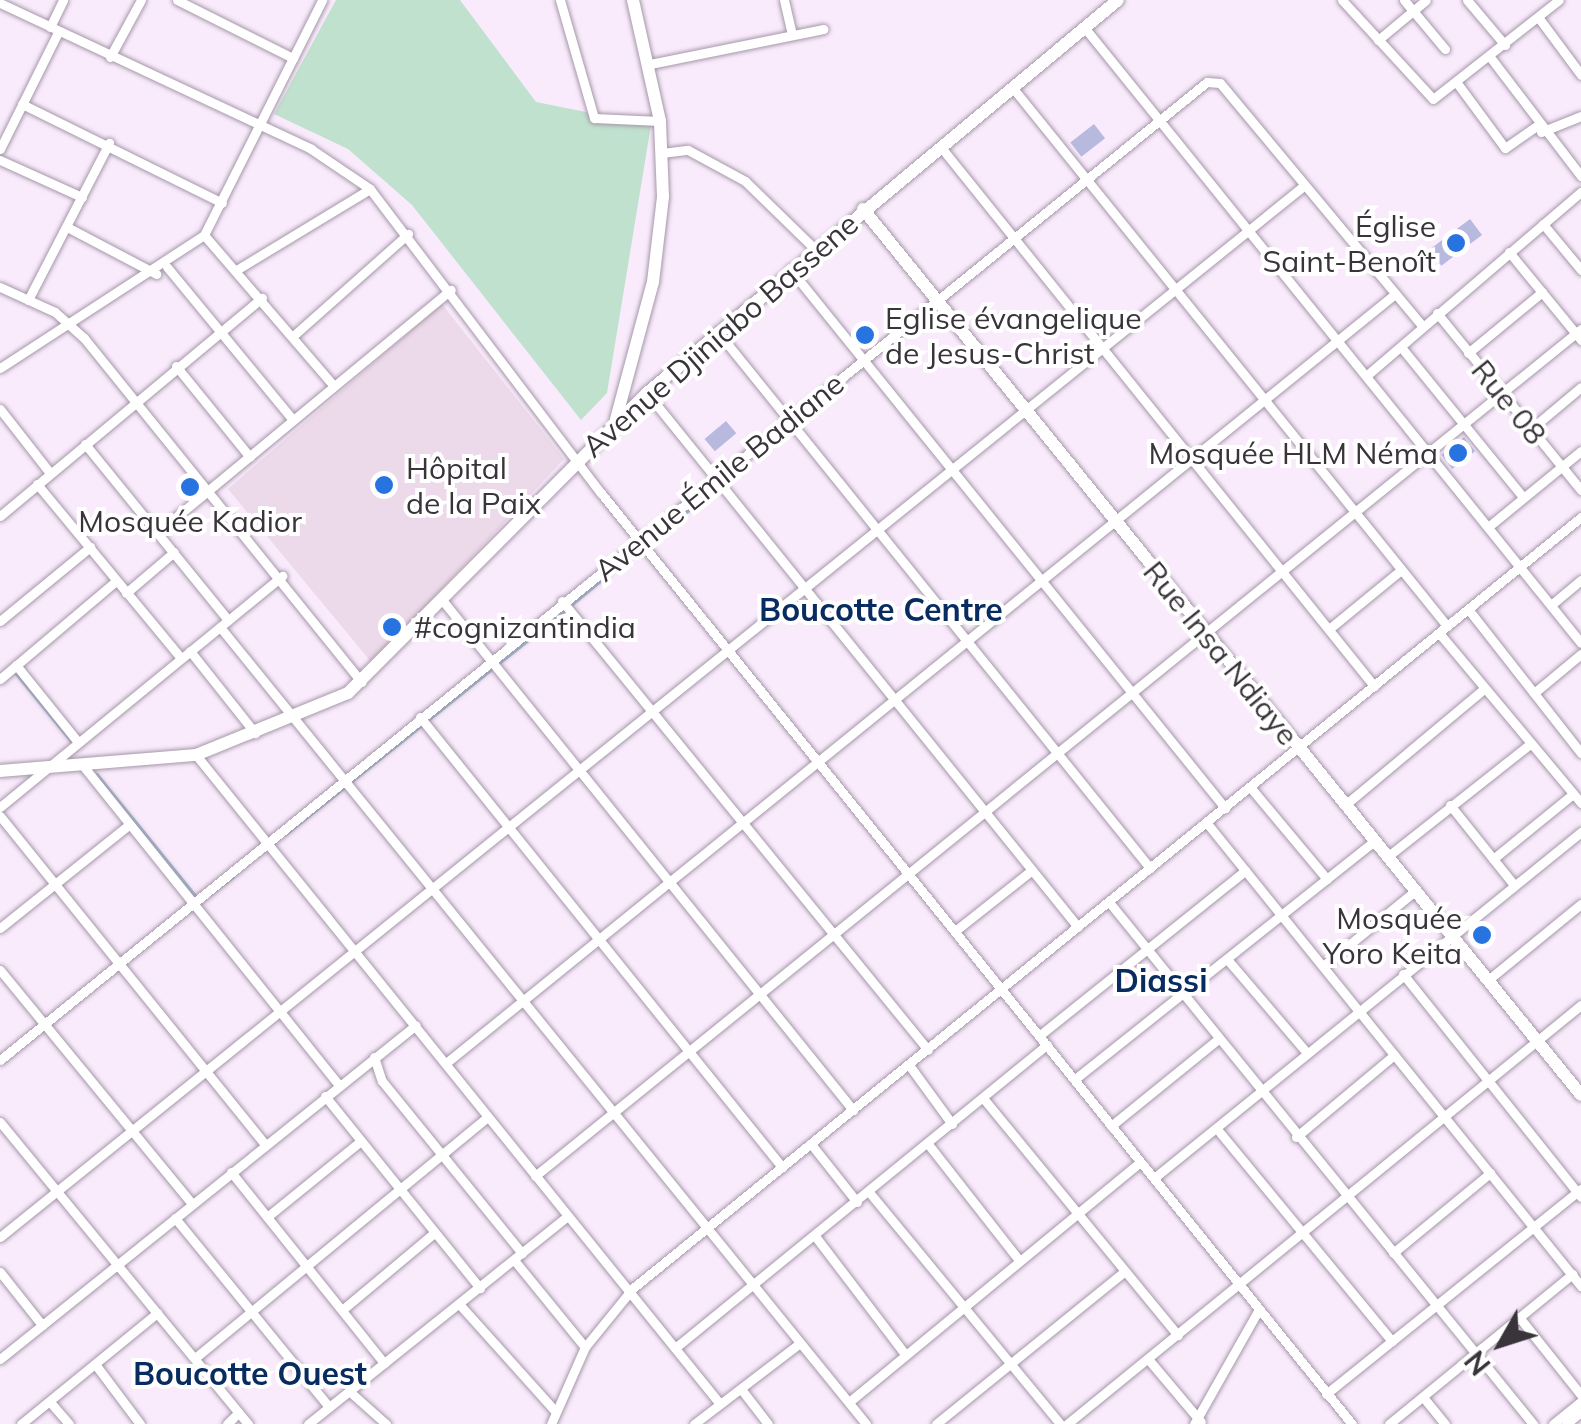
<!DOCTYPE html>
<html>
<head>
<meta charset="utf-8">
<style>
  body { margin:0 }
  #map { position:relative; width:1581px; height:1424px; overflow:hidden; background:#f9ebfc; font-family:Mulish,sans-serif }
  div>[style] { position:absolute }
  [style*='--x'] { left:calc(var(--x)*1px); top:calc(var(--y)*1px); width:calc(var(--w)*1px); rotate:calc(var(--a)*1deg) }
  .medical>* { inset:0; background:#ecd9e9 }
  .green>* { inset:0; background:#c0e1ce }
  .stream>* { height:2.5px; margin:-1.25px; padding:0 1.25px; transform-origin:1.25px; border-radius:1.25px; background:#92b9d1 }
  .building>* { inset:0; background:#b8b9df; transform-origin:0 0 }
  .roads { filter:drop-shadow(0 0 2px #a598a8) drop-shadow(0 0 2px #a598a8) }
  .street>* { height:9px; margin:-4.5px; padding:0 4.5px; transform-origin:4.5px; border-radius:4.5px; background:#fff }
  .secondary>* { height:12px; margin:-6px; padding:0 6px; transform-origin:6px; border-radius:6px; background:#fff }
  .dots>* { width:28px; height:28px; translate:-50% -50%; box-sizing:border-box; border:5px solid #fff; border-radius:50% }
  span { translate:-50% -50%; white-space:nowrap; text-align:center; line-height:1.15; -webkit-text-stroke:8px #fff; paint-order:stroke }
  .poi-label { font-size:30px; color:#39343a }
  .right { translate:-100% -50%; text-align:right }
  .left { translate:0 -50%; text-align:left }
  .street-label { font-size:30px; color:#39343a }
  .neighbourhood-label { font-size:32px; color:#082c60; font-weight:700 }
  .north { position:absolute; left:1451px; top:1294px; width:100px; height:100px; -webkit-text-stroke:8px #fff; paint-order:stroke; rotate:231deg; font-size:28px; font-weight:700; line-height:40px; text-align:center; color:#39343a }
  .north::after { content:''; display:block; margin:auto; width:35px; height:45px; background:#39343a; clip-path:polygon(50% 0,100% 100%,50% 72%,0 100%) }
</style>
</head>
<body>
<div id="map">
  <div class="medical">
    <div style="clip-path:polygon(442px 304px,564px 459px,372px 663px,228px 489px)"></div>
  </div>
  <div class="green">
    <div style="clip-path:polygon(336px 0,460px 0,536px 102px,651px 125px,607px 393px,581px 420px,412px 205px,348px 149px,274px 114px)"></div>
  </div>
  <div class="stream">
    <div style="--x:648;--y:542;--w:88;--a:-38"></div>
    <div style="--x:570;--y:606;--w:92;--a:-39.7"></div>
    <div style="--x:15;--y:672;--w:90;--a:50.8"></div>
    <div style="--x:97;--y:774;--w:156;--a:51"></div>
    <div style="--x:352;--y:781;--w:272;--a:-38.7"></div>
    <div style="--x:286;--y:834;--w:77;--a:-38.7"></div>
    <div style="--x:201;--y:901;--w:40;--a:-37"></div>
  </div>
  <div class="building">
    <div style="left:1094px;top:124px;width:18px;height:30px;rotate:52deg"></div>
    <div style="left:1470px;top:219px;width:20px;height:51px;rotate:53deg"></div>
    <div style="left:726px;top:421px;width:16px;height:28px;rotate:50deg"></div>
    <div style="left:1464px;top:437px;width:18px;height:29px;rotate:52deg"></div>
  </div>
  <div class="roads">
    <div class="street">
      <div style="--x:177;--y:0;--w:130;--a:26.6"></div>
      <div style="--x:560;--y:0;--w:123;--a:73.9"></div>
      <div style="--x:594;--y:118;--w:66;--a:2.6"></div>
      <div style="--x:784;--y:0;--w:36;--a:77"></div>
      <div style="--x:1342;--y:0;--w:134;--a:47.4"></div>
      <div style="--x:1433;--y:99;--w:160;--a:-38.2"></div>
      <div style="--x:1404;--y:0;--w:64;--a:50.1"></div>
      <div style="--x:1467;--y:0;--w:59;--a:49.8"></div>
      <div style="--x:0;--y:3;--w:344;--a:25.1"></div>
      <div style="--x:311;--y:149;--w:71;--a:34.1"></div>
      <div style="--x:370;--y:189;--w:382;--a:52.8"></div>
      <div style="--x:601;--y:493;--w:1196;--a:51.11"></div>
      <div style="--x:1538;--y:17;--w:72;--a:53.4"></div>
      <div style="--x:50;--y:27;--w:30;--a:-64"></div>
      <div style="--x:1084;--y:27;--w:791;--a:51.1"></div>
      <div style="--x:1378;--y:40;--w:62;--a:-39.8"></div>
      <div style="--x:110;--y:57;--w:65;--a:-61.5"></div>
      <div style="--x:1490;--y:57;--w:150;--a:52.6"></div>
      <div style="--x:650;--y:64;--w:177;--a:-11.4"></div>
      <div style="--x:1457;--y:83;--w:81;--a:53.6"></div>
      <div style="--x:1505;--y:148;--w:38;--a:-35"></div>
      <div style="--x:1012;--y:87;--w:693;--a:51.09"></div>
      <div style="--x:22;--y:104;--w:223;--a:26.3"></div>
      <div style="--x:1541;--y:132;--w:43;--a:-21.8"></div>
      <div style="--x:940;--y:146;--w:693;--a:51.21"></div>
      <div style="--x:0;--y:149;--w:131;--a:-63.6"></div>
      <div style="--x:662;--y:153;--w:26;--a:-7"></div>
      <div style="--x:688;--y:150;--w:65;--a:28.5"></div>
      <div style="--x:745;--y:181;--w:96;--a:44.2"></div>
      <div style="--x:0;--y:160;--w:90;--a:24.3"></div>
      <div style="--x:1543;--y:224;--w:60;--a:50.4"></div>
      <div style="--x:67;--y:227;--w:101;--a:27.8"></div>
      <div style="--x:204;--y:235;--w:199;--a:49.3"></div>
      <div style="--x:1509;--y:252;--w:114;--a:50.7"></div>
      <div style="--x:167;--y:267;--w:198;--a:50.5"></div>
      <div style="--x:238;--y:269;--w:154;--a:-31.2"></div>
      <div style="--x:790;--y:269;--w:693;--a:51.09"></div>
      <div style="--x:0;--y:287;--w:60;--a:24.4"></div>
      <div style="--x:55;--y:312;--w:39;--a:42"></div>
      <div style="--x:84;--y:338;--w:442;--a:51.1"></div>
      <div style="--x:28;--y:300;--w:177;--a:-62.7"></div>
      <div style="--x:1437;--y:313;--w:228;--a:50.9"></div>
      <div style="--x:717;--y:331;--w:690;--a:51.12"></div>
      <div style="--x:293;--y:336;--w:154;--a:-41.6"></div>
      <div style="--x:1401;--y:347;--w:193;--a:50.9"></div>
      <div style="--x:1468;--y:353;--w:96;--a:-39.5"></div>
      <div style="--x:176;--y:366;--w:117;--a:50.9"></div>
      <div style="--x:0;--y:368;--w:244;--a:-33.1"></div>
      <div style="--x:204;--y:235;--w:263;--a:-63.3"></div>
      <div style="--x:1366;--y:376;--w:283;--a:-40.6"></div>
      <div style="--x:647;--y:393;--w:686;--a:51.09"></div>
      <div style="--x:0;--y:409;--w:81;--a:52"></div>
      <div style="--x:1531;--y:429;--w:65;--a:-40"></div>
      <div style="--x:85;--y:444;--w:227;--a:50.9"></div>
      <div style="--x:37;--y:484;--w:226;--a:50.4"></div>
      <div style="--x:0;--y:516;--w:341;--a:-39.8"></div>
      <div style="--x:1488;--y:527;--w:120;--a:-39.3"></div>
      <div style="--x:158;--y:532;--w:380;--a:-39.6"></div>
      <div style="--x:126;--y:593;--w:63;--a:-40.5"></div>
      <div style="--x:443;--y:601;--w:654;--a:51.15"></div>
      <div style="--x:562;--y:601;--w:579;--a:50.81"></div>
      <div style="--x:1551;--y:605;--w:39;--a:-40"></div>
      <div style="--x:1468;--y:609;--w:183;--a:51.9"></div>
      <div style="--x:0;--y:621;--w:117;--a:-39.4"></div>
      <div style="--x:220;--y:627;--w:1026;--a:50.97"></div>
      <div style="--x:1329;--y:629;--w:93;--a:-39.3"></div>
      <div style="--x:1439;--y:633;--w:222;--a:50.1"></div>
      <div style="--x:190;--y:651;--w:105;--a:51.6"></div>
      <div style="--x:16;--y:665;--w:99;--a:51.2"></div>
      <div style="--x:0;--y:679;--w:152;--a:-40.2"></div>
      <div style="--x:1534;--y:693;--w:61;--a:-39.7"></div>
      <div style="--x:420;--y:717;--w:578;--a:51.19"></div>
      <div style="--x:196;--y:755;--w:834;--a:51.08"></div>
      <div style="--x:84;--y:767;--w:408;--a:51.3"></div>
      <div style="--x:1250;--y:787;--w:120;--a:50.1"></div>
      <div style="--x:1345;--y:805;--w:182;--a:-39.9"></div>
      <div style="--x:1450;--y:805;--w:102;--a:51.3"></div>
      <div style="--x:0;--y:807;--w:365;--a:-39.3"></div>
      <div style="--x:0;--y:816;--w:422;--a:51.1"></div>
      <div style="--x:1206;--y:822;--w:597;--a:51.06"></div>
      <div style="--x:1387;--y:857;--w:181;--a:-38.3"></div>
      <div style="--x:1493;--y:859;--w:103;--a:-39.1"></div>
      <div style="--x:1109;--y:902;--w:673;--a:50.91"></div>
      <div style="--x:0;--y:928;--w:166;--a:-38.7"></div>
      <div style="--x:955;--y:931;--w:98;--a:-38.4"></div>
      <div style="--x:1227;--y:959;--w:123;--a:49.6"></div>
      <div style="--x:1323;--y:966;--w:119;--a:-39.2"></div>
      <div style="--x:0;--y:970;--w:303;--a:50.6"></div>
      <div style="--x:1403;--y:974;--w:285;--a:51.4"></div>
      <div style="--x:1488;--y:980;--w:120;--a:-39.3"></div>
      <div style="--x:1040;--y:1035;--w:263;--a:-38.7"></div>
      <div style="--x:374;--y:1057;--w:25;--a:72"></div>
      <div style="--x:382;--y:1081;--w:222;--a:50.9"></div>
      <div style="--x:0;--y:1060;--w:1553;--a:-39.02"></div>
      <div style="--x:1207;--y:82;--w:13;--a:4"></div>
      <div style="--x:1220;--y:83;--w:317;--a:50.2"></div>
      <div style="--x:446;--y:1063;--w:1221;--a:-39.02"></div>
      <div style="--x:909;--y:1065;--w:73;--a:53.9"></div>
      <div style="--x:1075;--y:1079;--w:382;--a:-38.5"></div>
      <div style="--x:325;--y:1096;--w:247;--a:51.1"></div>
      <div style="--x:983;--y:1098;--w:307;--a:50.6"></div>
      <div style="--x:0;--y:1122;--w:391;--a:50.6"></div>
      <div style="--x:1111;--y:1126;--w:136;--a:-39.1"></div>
      <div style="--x:1217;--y:1129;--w:275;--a:50.5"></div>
      <div style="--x:1296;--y:1137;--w:128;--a:-39.9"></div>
      <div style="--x:811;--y:1144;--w:74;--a:51.6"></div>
      <div style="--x:928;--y:1144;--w:147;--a:51.9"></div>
      <div style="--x:231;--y:1172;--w:245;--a:51.3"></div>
      <div style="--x:535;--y:1176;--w:1346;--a:-39"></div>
      <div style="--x:1154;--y:1178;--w:550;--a:-39.02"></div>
      <div style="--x:869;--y:1192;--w:301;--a:50.5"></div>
      <div style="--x:267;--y:1217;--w:121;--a:-39"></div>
      <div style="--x:175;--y:1218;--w:244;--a:50.8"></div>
      <div style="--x:815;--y:1236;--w:148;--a:52.7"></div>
      <div style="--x:0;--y:1237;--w:1671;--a:-38.88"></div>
      <div style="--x:1393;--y:1253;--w:126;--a:-39.5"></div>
      <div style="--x:514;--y:1260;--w:112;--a:50.8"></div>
      <div style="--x:0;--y:1272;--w:68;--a:51.6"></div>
      <div style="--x:460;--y:1305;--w:142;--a:48.1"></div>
      <div style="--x:342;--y:1310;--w:120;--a:-39.9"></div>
      <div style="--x:1519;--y:1317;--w:100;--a:51.5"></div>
      <div style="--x:675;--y:1348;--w:480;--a:-39.2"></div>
      <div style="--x:195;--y:1358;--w:379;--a:-39.5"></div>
      <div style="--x:0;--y:1359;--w:533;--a:-38.76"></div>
      <div style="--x:1148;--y:1359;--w:82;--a:49.9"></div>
      <div style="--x:95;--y:1364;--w:75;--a:53.1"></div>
      <div style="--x:741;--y:1389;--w:44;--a:52.4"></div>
      <div style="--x:349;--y:1391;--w:50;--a:41.7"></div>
      <div style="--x:1326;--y:1394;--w:327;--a:-38.8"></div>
      <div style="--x:1423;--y:1397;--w:35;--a:51"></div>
      <div style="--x:50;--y:1402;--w:29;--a:49"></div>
      <div style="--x:849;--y:1402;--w:377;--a:-39.5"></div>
      <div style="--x:21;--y:1424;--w:176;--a:-39.2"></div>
      <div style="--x:227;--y:1424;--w:16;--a:-45"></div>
      <div style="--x:308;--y:1424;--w:331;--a:-38.7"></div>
      <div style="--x:551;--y:1424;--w:84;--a:-66.2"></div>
      <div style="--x:585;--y:1347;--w:76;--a:-50.9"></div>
      <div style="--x:633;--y:1288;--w:1222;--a:-39.12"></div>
      <div style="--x:694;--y:1424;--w:133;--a:-37.4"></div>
      <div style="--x:936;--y:1424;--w:243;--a:-39"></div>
      <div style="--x:1067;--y:1424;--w:663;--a:-39.19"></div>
      <div style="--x:1194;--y:1424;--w:132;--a:-60.5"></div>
      <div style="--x:1389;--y:1424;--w:237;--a:-39.3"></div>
      <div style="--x:1553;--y:1424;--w:36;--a:-39"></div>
      <div style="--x:1566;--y:1424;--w:19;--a:-39"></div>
    </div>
    <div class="secondary">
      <div style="--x:863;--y:209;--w:1140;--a:50.98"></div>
      <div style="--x:616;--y:419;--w:142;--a:-74.9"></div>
      <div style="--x:653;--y:282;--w:86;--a:-83.3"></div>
      <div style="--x:663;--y:197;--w:76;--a:-92.3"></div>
      <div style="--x:660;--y:121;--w:124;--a:-102.6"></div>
      <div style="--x:0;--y:771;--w:197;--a:-4.7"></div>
      <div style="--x:196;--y:755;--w:164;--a:-22.2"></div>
      <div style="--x:348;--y:693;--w:424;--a:-45.1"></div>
      <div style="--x:647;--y:393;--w:613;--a:-39.84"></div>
    </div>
  </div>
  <div class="dots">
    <div style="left:1456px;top:243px;background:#2773df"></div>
    <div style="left:865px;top:335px;background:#2773df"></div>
    <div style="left:1458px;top:453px;background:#2773df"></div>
    <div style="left:384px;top:485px;background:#2773df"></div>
    <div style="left:190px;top:487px;background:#2773df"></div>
    <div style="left:392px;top:627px;background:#2773df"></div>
    <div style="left:1482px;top:935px;background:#2773df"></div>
  </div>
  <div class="poi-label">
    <span class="right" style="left:1436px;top:243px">Église<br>Saint-Benoît</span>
    <span class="left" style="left:885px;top:335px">Eglise évangelique<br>de Jesus-Christ</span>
    <span class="right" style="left:1438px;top:453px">Mosquée HLM Néma</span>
    <span class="left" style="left:406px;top:485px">Hôpital<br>de la Paix</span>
    <span style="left:190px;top:521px">Mosquée Kadior</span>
    <span class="left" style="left:414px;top:627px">#cognizantindia</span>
    <span class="right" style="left:1462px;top:935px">Mosquée<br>Yoro Keita</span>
  </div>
  <div class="street-label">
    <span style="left:720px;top:335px;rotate:-41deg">Avenue Djiniabo Bassene</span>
    <span style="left:1509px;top:402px;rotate:51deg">Rue 08</span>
    <span style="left:719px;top:477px;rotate:-39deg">Avenue Émile Badiane</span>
    <span style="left:1221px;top:653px;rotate:51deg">Rue Insa Ndiaye</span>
  </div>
  <div class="neighbourhood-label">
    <span style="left:881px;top:609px">Boucotte Centre</span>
    <span style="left:1161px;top:980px">Diassi</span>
    <span style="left:250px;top:1373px">Boucotte Ouest</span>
  </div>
  <div class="north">N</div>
</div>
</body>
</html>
